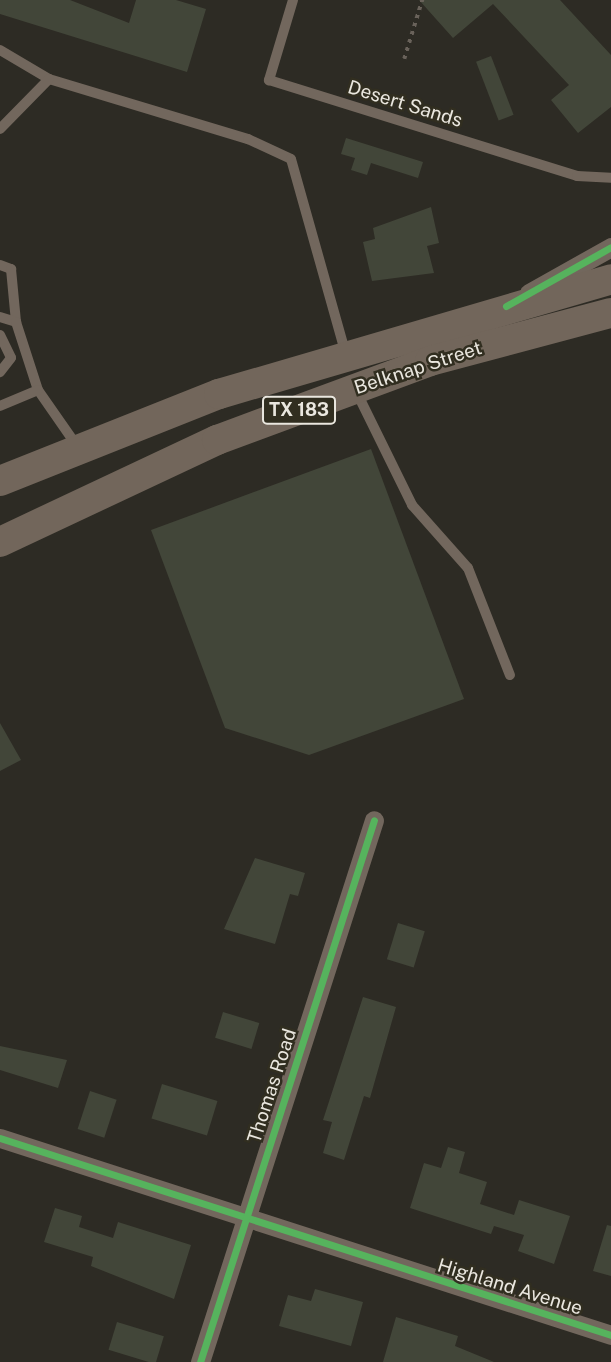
<!DOCTYPE html>
<html>
<head>
<meta charset="utf-8">
<style>
  body { margin:0 }
  #map { position:relative; width:611px; height:1362px; overflow:hidden; background:#2d2b24; font-family:"Public Sans",sans-serif }
  div>[style] { position:absolute }
  [style*='--x'] { left:calc(var(--x)*1px); top:calc(var(--y)*1px); width:calc(var(--w)*1px); rotate:calc(var(--a)*1deg) }
  .building>* { inset:0; background:#424639; transform-origin:0 0 }
  .path>* { height:3.5px; margin-top:-1.75px; transform-origin:0; background:repeating-linear-gradient(90deg,#69625a 0 3.5px,transparent 0 8.5px) }
  .lane>* { height:10px; margin:-5px; padding:0 5px; transform-origin:5px; border-radius:5px; background:#72675d }
  .street>* { height:19px; margin:-9.5px; padding:0 9.5px; transform-origin:9.5px; border-radius:9.5px; background:#72675d }
  .primary>* { height:30px; margin:-15px; padding:0 15px; transform-origin:15px; border-radius:15px; background:#72665b }
  .cycleway>* { height:7px; margin:-3.5px; padding:0 3.5px; transform-origin:3.5px; border-radius:3.5px; background:#56b35d }
  span { translate:-50% -50%; white-space:nowrap; text-align:center; line-height:1.15; -webkit-text-stroke:5px #312e20; paint-order:stroke }
  .shield-label span { padding:2px 5px; background:#312e20; border:2px solid; border-radius:5px; -webkit-text-stroke-width:0 }
  .shield-label { font-size:18px; color:#eae7df; font-weight:700 }
  .street-label { font-size:19px; color:#eae7df }
</style>
</head>
<body>
<div id="map">
  <div class="building">
    <div style="clip-path:polygon(0 0,70px 0,129px 23px,136px 0,176px 0,206px 9px,187px 72px,0 14px)"></div>
    <div style="clip-path:polygon(419px 0,560px 0,611px 55px,611px 107px,578px 133px,551px 100px,569px 85px,493px 4px,453px 38px)"></div>
    <div style="left:491px;top:56px;width:63px;height:16px;rotate:69deg"></div>
    <div style="clip-path:polygon(346px 138px,423px 162px,418px 178px,371px 163px,367px 175px,351px 170px,355px 158px,341px 154px)"></div>
    <div style="clip-path:polygon(431px 207px,439px 243px,427px 246px,434px 273px,372px 281px,363px 242px,375px 239px,373px 228px)"></div>
    <div style="clip-path:polygon(371px 449px,464px 699px,309px 755px,225px 728px,151px 530px)"></div>
    <div style="clip-path:polygon(0 723px,21px 760px,0 771px)"></div>
    <div style="clip-path:polygon(255px 858px,305px 873px,298px 896px,290px 894px,275px 944px,224px 929px)"></div>
    <div style="left:398px;top:923px;width:28px;height:38px;rotate:17deg"></div>
    <div style="clip-path:polygon(363px 997px,396px 1007px,370px 1098px,364px 1096px,344px 1160px,323px 1153px,332px 1122px,323px 1120px)"></div>
    <div style="left:223px;top:1012px;width:38px;height:27px;rotate:17deg"></div>
    <div style="clip-path:polygon(0 1046px,67px 1060px,58px 1088px,0 1070px)"></div>
    <div style="left:162px;top:1084px;width:58px;height:36px;rotate:17deg"></div>
    <div style="left:90px;top:1091px;width:28px;height:40px;rotate:18deg"></div>
    <div style="clip-path:polygon(448px 1147px,465px 1152px,459px 1173px,487px 1182px,480px 1204px,514px 1215px,519px 1200px,570px 1216px,554px 1264px,518px 1251px,524px 1235px,494px 1226px,491px 1234px,410px 1208px,424px 1163px,441px 1168px)"></div>
    <div style="clip-path:polygon(55px 1208px,82px 1216px,79px 1227px,113px 1238px,118px 1222px,191px 1245px,174px 1299px,91px 1266px,93px 1257px,44px 1242px)"></div>
    <div style="clip-path:polygon(607px 1225px,611px 1226px,611px 1276px,593px 1271px)"></div>
    <div style="clip-path:polygon(315px 1289px,363px 1302px,351px 1346px,279px 1326px,288px 1295px,311px 1301px)"></div>
    <div style="clip-path:polygon(396px 1317px,458px 1336px,455px 1346px,494px 1362px,383px 1362px)"></div>
    <div style="left:117px;top:1322px;width:49px;height:29px;rotate:17deg"></div>
  </div>
  <div class="path">
    <div style="--x:404;--y:59;--w:62;--a:-73"></div>
  </div>
  <div class="lane">
    <div style="--x:293;--y:0;--w:84;--a:106.7"></div>
    <div style="--x:269;--y:80;--w:323;--a:17.3"></div>
    <div style="--x:577;--y:176;--w:34;--a:3"></div>
    <div style="--x:0;--y:50;--w:57;--a:30.6"></div>
    <div style="--x:49;--y:79;--w:208;--a:16.8"></div>
    <div style="--x:248;--y:139;--w:47;--a:24.9"></div>
    <div style="--x:291;--y:159;--w:204;--a:74.3"></div>
    <div style="--x:0;--y:129;--w:70;--a:-45.6"></div>
    <div style="--x:0;--y:265;--w:12;--a:20"></div>
    <div style="--x:11;--y:269;--w:53;--a:84.6"></div>
    <div style="--x:0;--y:317;--w:17;--a:17"></div>
    <div style="--x:16;--y:322;--w:71;--a:72.1"></div>
    <div style="--x:38;--y:390;--w:68;--a:55.1"></div>
    <div style="--x:0;--y:335;--w:25;--a:64"></div>
    <div style="--x:11;--y:358;--w:18;--a:128"></div>
    <div style="--x:357;--y:393;--w:125;--a:63.8"></div>
    <div style="--x:412;--y:505;--w:84;--a:48.4"></div>
    <div style="--x:468;--y:568;--w:115;--a:68.6"></div>
    <div style="--x:0;--y:406;--w:41;--a:-22.8"></div>
  </div>
  <div class="street">
    <div style="--x:529;--y:293;--w:94;--a:-29.3"></div>
    <div style="--x:0;--y:1138;--w:642;--a:17.87"></div>
    <div style="--x:200;--y:1362;--w:569;--a:-72.2"></div>
  </div>
  <div class="primary">
    <div style="--x:0;--y:481;--w:236;--a:-21.7"></div>
    <div style="--x:219;--y:394;--w:409;--a:-16.3"></div>
    <div style="--x:0;--y:542;--w:240;--a:-25.2"></div>
    <div style="--x:217;--y:440;--w:227;--a:-20.3"></div>
    <div style="--x:430;--y:361;--w:187;--a:-14.9"></div>
  </div>
  <div class="cycleway">
    <div style="--x:506;--y:306;--w:120;--a:-29.3"></div>
    <div style="--x:0;--y:1138;--w:642;--a:17.87"></div>
    <div style="--x:200;--y:1362;--w:569;--a:-72.2"></div>
  </div>
  <div class="shield-label">
    <span style="left:299px;top:410px">TX 183</span>
  </div>
  <div class="street-label">
    <span style="left:405px;top:104px;rotate:17deg">Desert Sands</span>
    <span style="left:418px;top:368px;rotate:-18deg">Belknap Street</span>
    <span style="left:272px;top:1086px;rotate:-72deg">Thomas Road</span>
    <span style="left:510px;top:1287px;rotate:17deg">Highland Avenue</span>
  </div>
</div>
</body>
</html>
